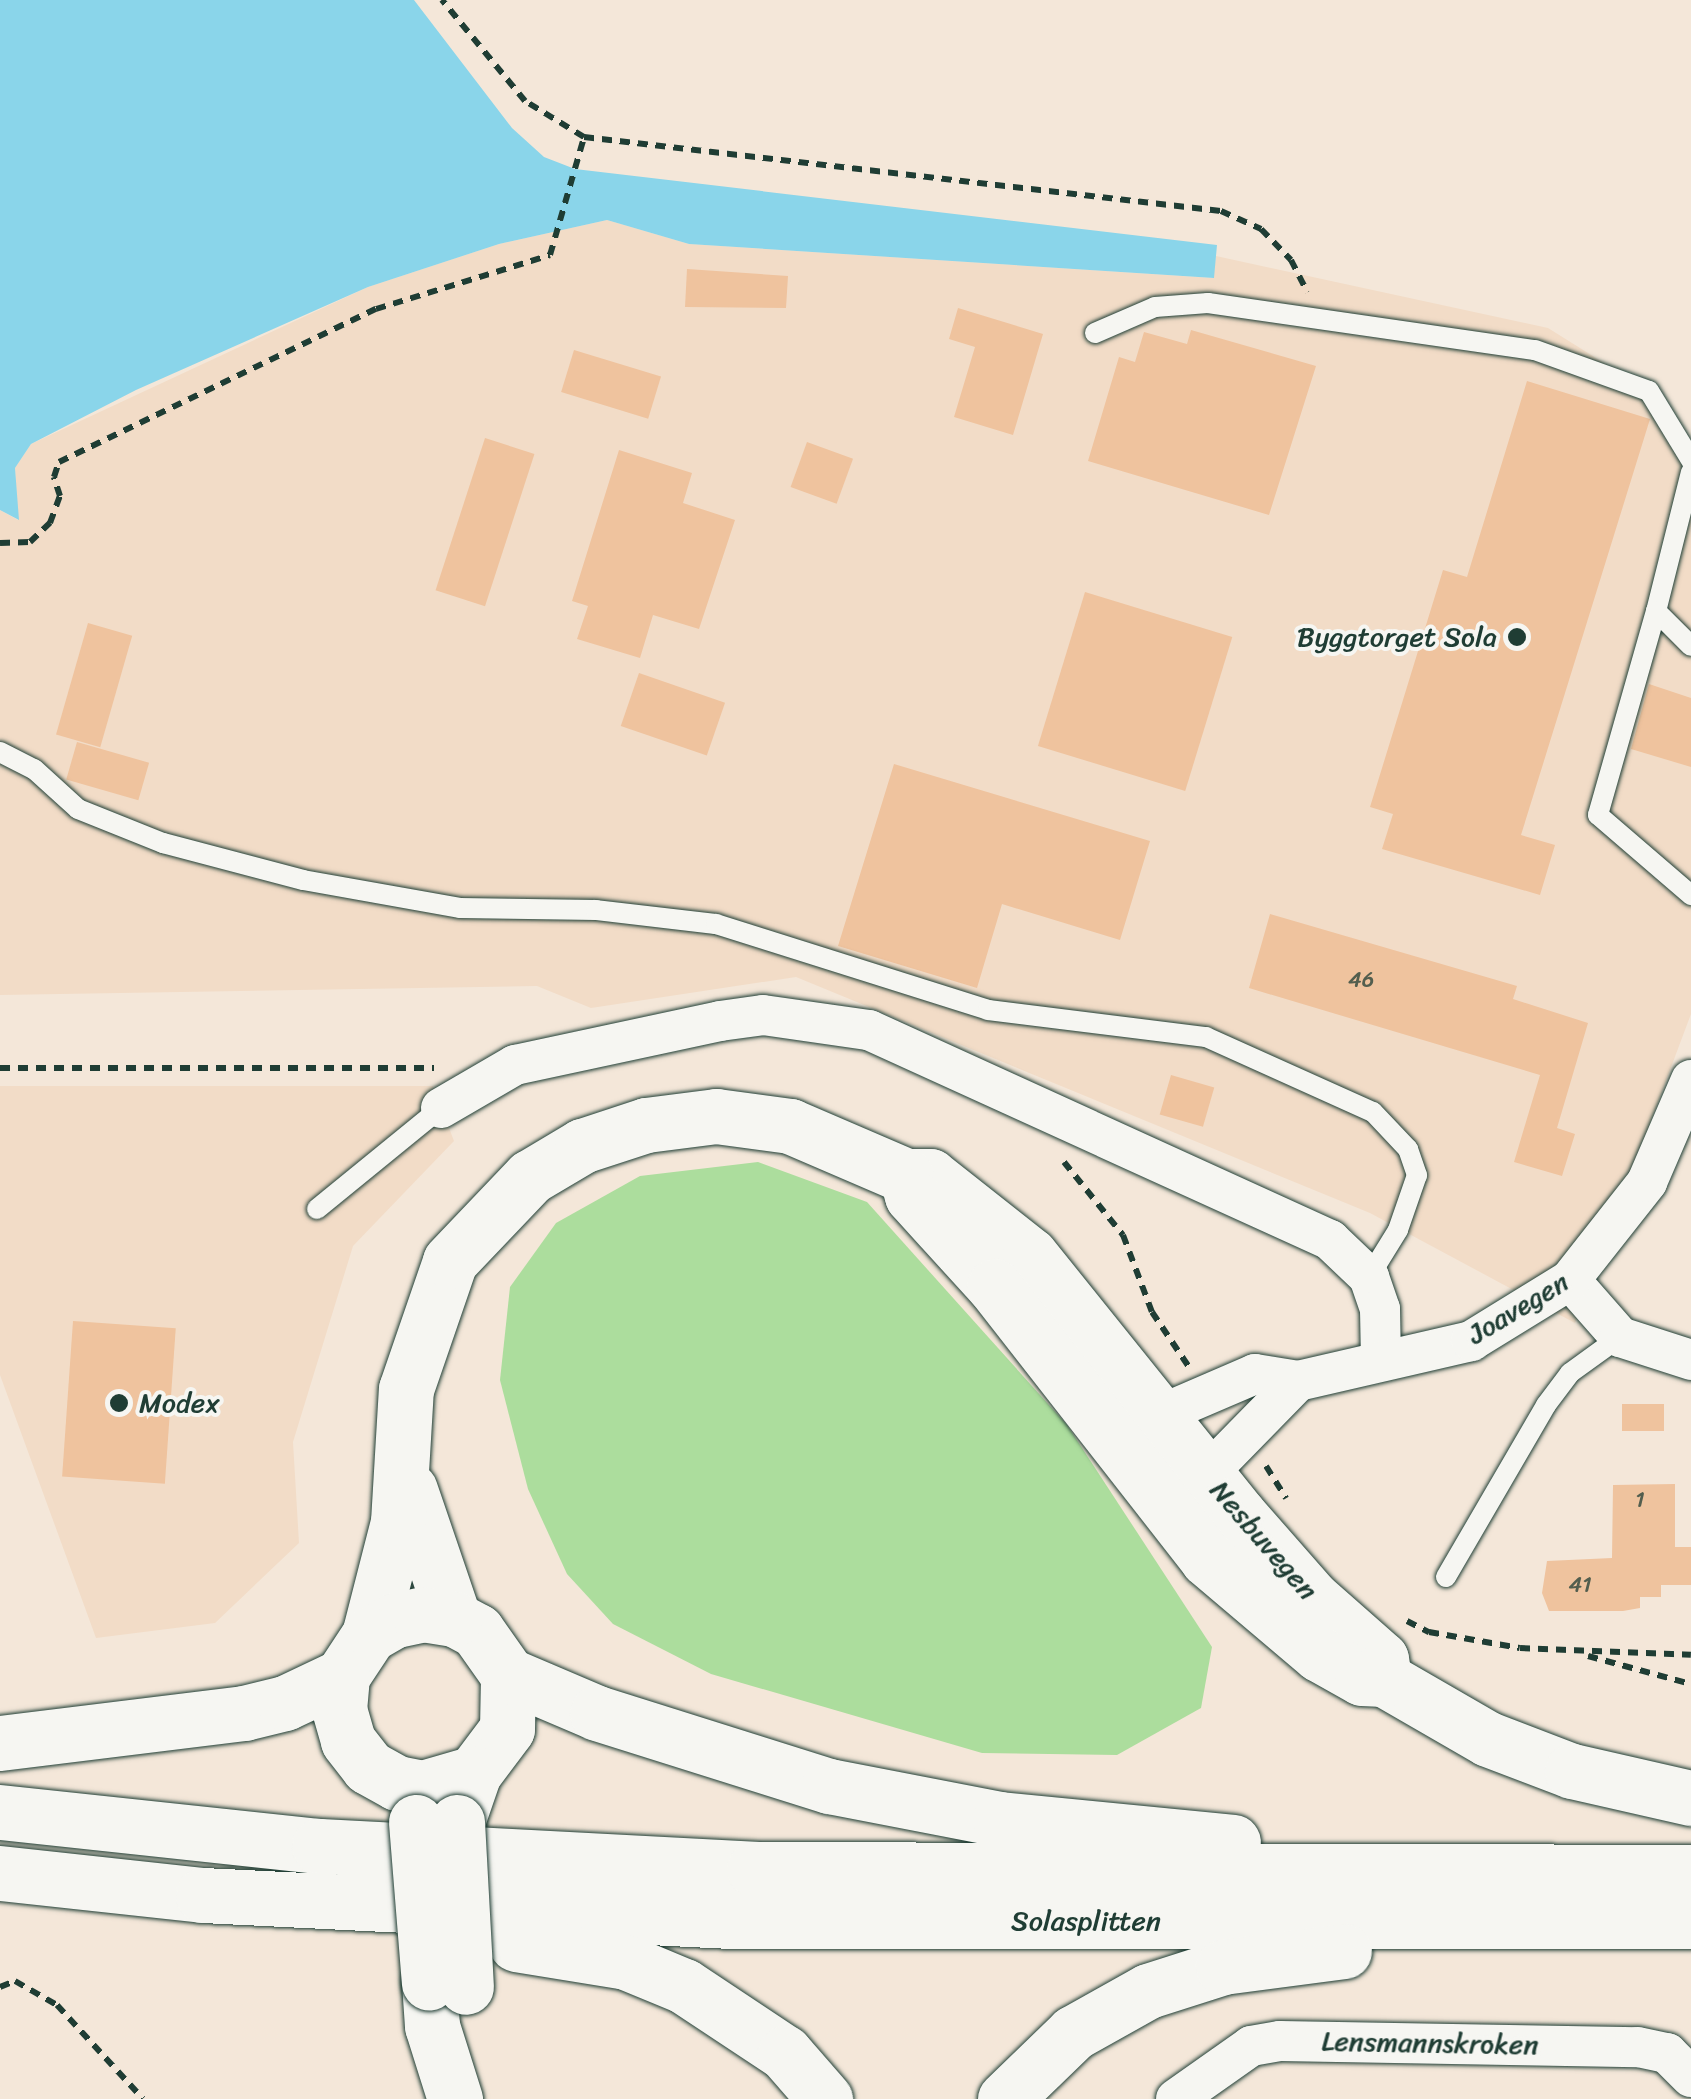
<!DOCTYPE html>
<html>
<head>
<meta charset="utf-8">
<style>
  body { margin:0 }
  #map { position:relative; width:1691px; height:2099px; overflow:hidden; background:#f4e7d9; font-family:Sriracha,sans-serif }
  div>[style] { position:absolute }
  [style*='--x'] { left:calc(var(--x)*1px); top:calc(var(--y)*1px); width:calc(var(--w)*1px); rotate:calc(var(--a)*1deg) }
  .built>* { inset:0; background:#f2dcc7 }
  .green>* { inset:0; background:#acdd9d }
  .water>* { inset:0; background:#8ad5ea }
  .building>* { inset:0; background:#efc39e; transform-origin:0 0 }
  .path>* { height:6px; margin-top:-3px; transform-origin:0; background:repeating-linear-gradient(90deg,#1f3d34 0 10px,transparent 0 18px) }
  .roads { filter:drop-shadow(0 0 2px #1f3d34) drop-shadow(0 0 2px #1f3d34) }
  .service>* { height:20px; margin:-10px; padding:0 10px; transform-origin:10px; border-radius:10px; background:#f6f6f2 }
  .minor>* { height:40px; margin:-20px; padding:0 20px; transform-origin:20px; border-radius:20px; background:#f6f6f2 }
  .primary>* { height:55px; margin:-27.5px; padding:0 27.5px; transform-origin:27.5px; border-radius:27.5px; background:#f6f6f2 }
  .trunk>* { height:55px; margin:-27.5px; padding:0 27.5px; transform-origin:27.5px; border-radius:27.5px; background:#f6f6f2 }
  .bridges { filter:drop-shadow(0 0 2px #1f3d34) drop-shadow(0 0 2px #1f3d34) }
  .primary-bridge>* { height:55px; margin:-27.5px; padding:0 27.5px; transform-origin:27.5px; border-radius:27.5px; background:#f6f6f2 }
  .dots>* { width:28px; height:28px; translate:-50% -50%; box-sizing:border-box; border:5px solid #f6f6f2; border-radius:50% }
  span { translate:-50% -50%; white-space:nowrap; text-align:center; line-height:1.15; -webkit-text-stroke:8px #f6f6f2; paint-order:stroke }
  .number-label { font-size:22px; color:#535e4e }
  .number-label span { -webkit-text-stroke-width:0 }
  .poi-label { font-size:28px; color:#1f3d34 }
  .right { translate:-100% -50%; text-align:right }
  .left { translate:0 -50%; text-align:left }
  .street-label { font-size:28px; color:#1f3d34 }
</style>
</head>
<body>
<div id="map">
  <div class="built">
    <div style="clip-path:polygon(607px 220px,689px 244px,1213px 278px,1216px 256px,1548px 328px,1636px 383px,1691px 466px,1691px 1014px,1575px 1323px,1370px 1213px,796px 977px,591px 1008px,537px 986px,0 995px,0 510px,18px 520px,15px 468px,31px 444px,368px 287px,499px 244px)"></div>
    <div style="clip-path:polygon(0 1086px,433px 1086px,454px 1141px,353px 1246px,293px 1442px,299px 1543px,215px 1623px,96px 1638px,0 1375px)"></div>
  </div>
  <div class="green">
    <div style="clip-path:polygon(758px 1162px,867px 1202px,1067px 1425px,1212px 1647px,1201px 1708px,1117px 1755px,982px 1753px,711px 1674px,613px 1624px,567px 1574px,528px 1489px,500px 1380px,510px 1287px,556px 1223px,640px 1176px)"></div>
  </div>
  <div class="water">
    <div style="clip-path:polygon(0 0,414px 0,512px 128px,544px 157px,575px 169px,1217px 245px,1214px 278px,689px 244px,607px 220px,499px 244px,368px 287px,136px 390px,31px 444px,15px 468px,19px 520px,0 510px)"></div>
  </div>
  <div class="building">
    <div style="clip-path:polygon(687px 269px,788px 276px,786px 308px,685px 307px)"></div>
    <div style="clip-path:polygon(958px 308px,1043px 334px,1013px 435px,954px 417px,975px 347px,949px 339px)"></div>
    <div style="clip-path:polygon(1191px 330px,1316px 366px,1269px 515px,1088px 461px,1119px 357px,1135px 362px,1144px 332px,1187px 344px)"></div>
    <div style="left:574px;top:350px;width:91px;height:44px;rotate:17deg"></div>
    <div style="clip-path:polygon(1527px 381px,1650px 419px,1521px 835px,1555px 845px,1540px 895px,1382px 849px,1393px 814px,1370px 807px,1443px 570px,1467px 577px)"></div>
    <div style="left:485px;top:438px;width:52px;height:160px;rotate:18deg"></div>
    <div style="left:807px;top:442px;width:49px;height:48px;rotate:20deg"></div>
    <div style="clip-path:polygon(619px 450px,692px 473px,683px 503px,735px 520px,699px 629px,653px 615px,640px 658px,577px 639px,588px 606px,572px 601px)"></div>
    <div style="left:1085px;top:592px;width:154px;height:161px;rotate:17deg"></div>
    <div style="left:88px;top:623px;width:46px;height:116px;rotate:16deg"></div>
    <div style="left:639px;top:673px;width:91px;height:56px;rotate:19deg"></div>
    <div style="clip-path:polygon(1649px 684px,1691px 698px,1691px 767px,1631px 749px)"></div>
    <div style="left:77px;top:742px;width:75px;height:39px;rotate:16deg"></div>
    <div style="clip-path:polygon(894px 764px,1150px 841px,1120px 940px,1002px 904px,977px 988px,838px 946px)"></div>
    <div style="clip-path:polygon(1270px 914px,1517px 986px,1513px 999px,1588px 1023px,1557px 1128px,1575px 1134px,1562px 1176px,1514px 1162px,1540px 1075px,1249px 988px)"></div>
    <div style="left:1171px;top:1075px;width:45px;height:41px;rotate:16deg"></div>
    <div style="left:73px;top:1321px;width:103px;height:156px;rotate:4deg"></div>
    <div style="left:1622px;top:1404px;width:42px;height:27px"></div>
    <div style="clip-path:polygon(1675px 1484px,1675px 1547px,1691px 1547px,1691px 1585px,1661px 1585px,1661px 1597px,1640px 1597px,1640px 1608px,1623px 1611px,1549px 1611px,1542px 1593px,1547px 1561px,1612px 1558px,1613px 1485px)"></div>
  </div>
  <div class="path">
    <div style="--x:584;--y:137;--w:641;--a:6.63"></div>
    <div style="--x:1221;--y:211;--w:44;--a:24.2"></div>
    <div style="--x:1261;--y:229;--w:43;--a:45.9"></div>
    <div style="--x:1291;--y:260;--w:36;--a:63"></div>
    <div style="--x:0;--y:543;--w:30;--a:-2"></div>
    <div style="--x:30;--y:542;--w:28;--a:-44"></div>
    <div style="--x:50;--y:523;--w:29;--a:-70"></div>
    <div style="--x:60;--y:496;--w:20;--a:-108"></div>
    <div style="--x:54;--y:477;--w:16;--a:-72"></div>
    <div style="--x:59;--y:462;--w:352;--a:-25.8"></div>
    <div style="--x:376;--y:309;--w:182;--a:-17.2"></div>
    <div style="--x:550;--y:255;--w:123;--a:-73.9"></div>
    <div style="--x:584;--y:137;--w:69;--a:-148.6"></div>
    <div style="--x:525;--y:101;--w:131;--a:-129.4"></div>
    <div style="--x:0;--y:1068;--w:434;--a:0"></div>
    <div style="--x:1064;--y:1162;--w:94;--a:51.1"></div>
    <div style="--x:1123;--y:1235;--w:82;--a:69.4"></div>
    <div style="--x:1152;--y:1312;--w:66;--a:56.1"></div>
    <div style="--x:1266;--y:1466;--w:38;--a:58"></div>
    <div style="--x:1407;--y:1621;--w:25;--a:27"></div>
    <div style="--x:1429;--y:1632;--w:92;--a:10"></div>
    <div style="--x:1520;--y:1648;--w:171;--a:2.3"></div>
    <div style="--x:1588;--y:1656;--w:107;--a:15.2"></div>
    <div style="--x:0;--y:1987;--w:16;--a:-22"></div>
    <div style="--x:15;--y:1981;--w:48;--a:29.7"></div>
    <div style="--x:57;--y:2005;--w:127;--a:47.5"></div>
  </div>
  <div class="roads">
    <div class="service">
      <div style="--x:1095;--y:333;--w:65;--a:-23.4"></div>
      <div style="--x:1155;--y:307;--w:53;--a:-4.3"></div>
      <div style="--x:1208;--y:303;--w:330;--a:8.2"></div>
      <div style="--x:1535;--y:350;--w:121;--a:19.8"></div>
      <div style="--x:1649;--y:391;--w:81;--a:58.7"></div>
      <div style="--x:1691;--y:472;--w:143;--a:104.1"></div>
      <div style="--x:1656;--y:611;--w:49;--a:45"></div>
      <div style="--x:1656;--y:611;--w:212;--a:105.9"></div>
      <div style="--x:1598;--y:815;--w:123;--a:40.7"></div>
      <div style="--x:0;--y:752;--w:38;--a:27"></div>
      <div style="--x:34;--y:769;--w:59;--a:42.3"></div>
      <div style="--x:78;--y:809;--w:92;--a:21.8"></div>
      <div style="--x:163;--y:843;--w:145;--a:14.8"></div>
      <div style="--x:303;--y:880;--w:159;--a:10.1"></div>
      <div style="--x:460;--y:908;--w:136;--a:0.8"></div>
      <div style="--x:596;--y:910;--w:121;--a:6.7"></div>
      <div style="--x:716;--y:924;--w:285;--a:17.5"></div>
      <div style="--x:988;--y:1010;--w:220;--a:7.1"></div>
      <div style="--x:1206;--y:1037;--w:183;--a:24.2"></div>
      <div style="--x:1373;--y:1112;--w:51;--a:46.6"></div>
      <div style="--x:1408;--y:1149;--w:28;--a:71"></div>
      <div style="--x:1417;--y:1175;--w:58;--a:109.1"></div>
      <div style="--x:1398;--y:1230;--w:55;--a:121.7"></div>
      <div style="--x:317;--y:1209;--w:160;--a:-39.2"></div>
      <div style="--x:1446;--y:1577;--w:199;--a:-59.8"></div>
      <div style="--x:1546;--y:1405;--w:40;--a:-53"></div>
      <div style="--x:1570;--y:1373;--w:62;--a:-35.8"></div>
    </div>
    <div class="minor">
      <div style="--x:441;--y:1108;--w:86;--a:-30.2"></div>
      <div style="--x:515;--y:1065;--w:210;--a:-12.1"></div>
      <div style="--x:720;--y:1021;--w:43;--a:-7.9"></div>
      <div style="--x:763;--y:1015;--w:107;--a:8.1"></div>
      <div style="--x:869;--y:1030;--w:507;--a:24.49"></div>
      <div style="--x:1330;--y:1240;--w:54;--a:43.5"></div>
      <div style="--x:1369;--y:1277;--w:34;--a:71"></div>
      <div style="--x:1380;--y:1309;--w:50;--a:88.9"></div>
      <div style="--x:1570;--y:1280;--w:76;--a:48.7"></div>
      <div style="--x:1620;--y:1337;--w:75;--a:17.9"></div>
      <div style="--x:1151;--y:1443;--w:31;--a:-69"></div>
      <div style="--x:1162;--y:1414;--w:101;--a:-23.3"></div>
      <div style="--x:1255;--y:1374;--w:44;--a:9.2"></div>
      <div style="--x:1298;--y:1381;--w:178;--a:-13"></div>
      <div style="--x:1471;--y:1341;--w:116;--a:-31.6"></div>
      <div style="--x:1570;--y:1280;--w:125;--a:-51.8"></div>
      <div style="--x:1647;--y:1182;--w:111;--a:-66.7"></div>
      <div style="--x:1179;--y:1474;--w:28;--a:0"></div>
      <div style="--x:1207;--y:1474;--w:130;--a:-45.6"></div>
      <div style="--x:1176;--y:2099;--w:92;--a:-35.2"></div>
      <div style="--x:1251;--y:2046;--w:29;--a:-10"></div>
      <div style="--x:1280;--y:2041;--w:358;--a:1"></div>
      <div style="--x:1638;--y:2047;--w:30;--a:12"></div>
      <div style="--x:1667;--y:2053;--w:34;--a:45"></div>
    </div>
    <div class="primary">
      <div style="--x:906;--y:1176;--w:24;--a:0"></div>
      <div style="--x:930;--y:1176;--w:127;--a:38.3"></div>
      <div style="--x:1030;--y:1255;--w:334;--a:51.2"></div>
      <div style="--x:1239;--y:1515;--w:111;--a:48.7"></div>
      <div style="--x:1312;--y:1598;--w:92;--a:41.5"></div>
      <div style="--x:1381;--y:1659;--w:20;--a:81"></div>
      <div style="--x:1384;--y:1679;--w:120;--a:30"></div>
      <div style="--x:1488;--y:1739;--w:90;--a:20.9"></div>
      <div style="--x:1572;--y:1771;--w:122;--a:12.8"></div>
      <div style="--x:410;--y:1490;--w:136;--a:71.2"></div>
      <div style="--x:369;--y:1635;--w:117;--a:-75.6"></div>
      <div style="--x:398;--y:1522;--w:133;--a:-86.6"></div>
      <div style="--x:406;--y:1389;--w:135;--a:-71"></div>
      <div style="--x:450;--y:1261;--w:116;--a:-46.4"></div>
      <div style="--x:530;--y:1177;--w:61;--a:-30.8"></div>
      <div style="--x:582;--y:1146;--w:67;--a:-18.2"></div>
      <div style="--x:646;--y:1125;--w:71;--a:-7.3"></div>
      <div style="--x:716;--y:1116;--w:75;--a:7.7"></div>
      <div style="--x:790;--y:1126;--w:126;--a:23.3"></div>
      <div style="--x:906;--y:1176;--w:21;--a:73"></div>
      <div style="--x:912;--y:1196;--w:122;--a:47.7"></div>
      <div style="--x:994;--y:1286;--w:346;--a:52"></div>
      <div style="--x:1207;--y:1559;--w:147;--a:40.3"></div>
      <div style="--x:1319;--y:1654;--w:49;--a:29.2"></div>
      <div style="--x:1362;--y:1678;--w:22;--a:3"></div>
      <div style="--x:457;--y:1822;--w:52;--a:-70.9"></div>
      <div style="--x:474;--y:1773;--w:55;--a:-53.1"></div>
      <div style="--x:507;--y:1729;--w:54;--a:-88.9"></div>
      <div style="--x:508;--y:1675;--w:54;--a:-125.2"></div>
      <div style="--x:477;--y:1631;--w:26;--a:-152"></div>
      <div style="--x:454;--y:1619;--w:30;--a:-171"></div>
      <div style="--x:424;--y:1614;--w:30;--a:168"></div>
      <div style="--x:395;--y:1620;--w:30;--a:150"></div>
      <div style="--x:369;--y:1635;--w:49;--a:123.4"></div>
      <div style="--x:342;--y:1676;--w:33;--a:95"></div>
      <div style="--x:339;--y:1709;--w:33;--a:74"></div>
      <div style="--x:348;--y:1741;--w:33;--a:52"></div>
      <div style="--x:368;--y:1767;--w:33;--a:29"></div>
      <div style="--x:397;--y:1783;--w:26;--a:11"></div>
      <div style="--x:423;--y:1788;--w:53;--a:-16.4"></div>
      <div style="--x:429;--y:1982;--w:44;--a:86.1"></div>
      <div style="--x:432;--y:2026;--w:77;--a:72.5"></div>
    </div>
    <div class="trunk">
      <div style="--x:508;--y:1675;--w:97;--a:23.1"></div>
      <div style="--x:597;--y:1713;--w:243;--a:17.5"></div>
      <div style="--x:829;--y:1786;--w:174;--a:10.9"></div>
      <div style="--x:1000;--y:1819;--w:234;--a:5.6"></div>
      <div style="--x:0;--y:1743;--w:246;--a:-7"></div>
      <div style="--x:244;--y:1713;--w:42;--a:-13.7"></div>
      <div style="--x:285;--y:1703;--w:63;--a:-25.3"></div>
      <div style="--x:0;--y:1812;--w:321;--a:6.1"></div>
      <div style="--x:319;--y:1846;--w:436;--a:3"></div>
      <div style="--x:754;--y:1869;--w:937;--a:0.18"></div>
      <div style="--x:0;--y:1873;--w:204;--a:6.2"></div>
      <div style="--x:203;--y:1895;--w:528;--a:2.82"></div>
      <div style="--x:730;--y:1921;--w:961;--a:0"></div>
      <div style="--x:516;--y:1944;--w:111;--a:9.3"></div>
      <div style="--x:626;--y:1962;--w:63;--a:22.5"></div>
      <div style="--x:684;--y:1986;--w:121;--a:33.6"></div>
      <div style="--x:785;--y:2053;--w:61;--a:49"></div>
      <div style="--x:1005;--y:2099;--w:95;--a:-44.1"></div>
      <div style="--x:1073;--y:2033;--w:86;--a:-29.2"></div>
      <div style="--x:1148;--y:1991;--w:79;--a:-17.7"></div>
      <div style="--x:1223;--y:1967;--w:122;--a:-7.5"></div>
    </div>
  </div>
  <div class="bridges">
    <div class="primary-bridge">
      <div style="--x:416;--y:1822;--w:161;--a:85.4"></div>
      <div style="--x:457;--y:1822;--w:165;--a:86.9"></div>
    </div>
  </div>
  <div class="dots">
    <div style="left:1517px;top:637px;background:#1f3d34"></div>
    <div style="left:119px;top:1403px;background:#1f3d34"></div>
  </div>
  <div class="number-label">
    <span style="left:1361px;top:980px">46</span>
    <span style="left:1640px;top:1500px">1</span>
    <span style="left:1580px;top:1585px">41</span>
  </div>
  <div class="poi-label">
    <span class="right" style="left:1497px;top:637px">Byggtorget Sola</span>
    <span class="left" style="left:139px;top:1403px">Modex</span>
  </div>
  <div class="street-label">
    <span style="left:1518px;top:1308px;rotate:-31deg">Joavegen</span>
    <span style="left:1264px;top:1540px;rotate:49deg">Nesbuvegen</span>
    <span style="left:1086px;top:1921px">Solasplitten</span>
    <span style="left:1430px;top:2043px;rotate:1deg">Lensmannskroken</span>
  </div>
</div>
</body>
</html>
